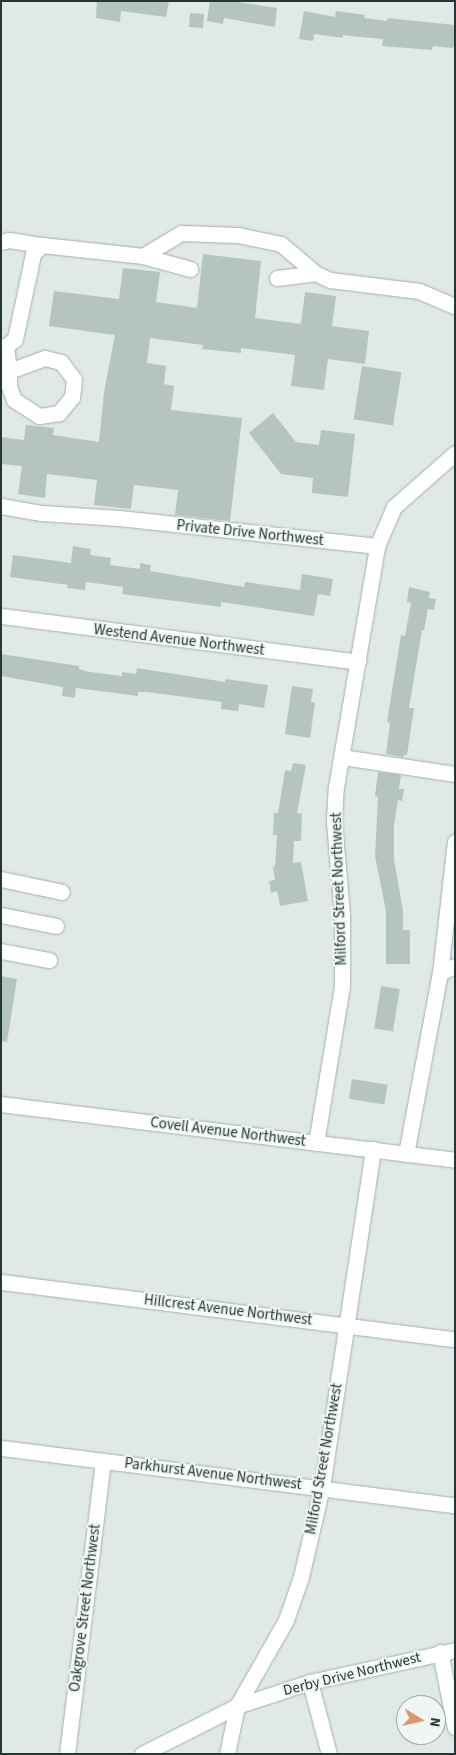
<!DOCTYPE html>
<html>
<head>
<meta charset="utf-8">
<style>
  body { margin:0 }
  #map { position:relative; width:456px; height:1755px; overflow:hidden; background:#e1e9e6; font-family:"Source Sans 3",sans-serif }
  div>[style] { position:absolute }
  [style*='--x'] { left:calc(var(--x)*1px); top:calc(var(--y)*1px); width:calc(var(--w)*1px); rotate:calc(var(--a)*1deg) }
  .building>* { inset:0; background:#b6c4c0; transform-origin:0 0 }
  .roads { filter:drop-shadow(0 0 1px #a4b0ad) drop-shadow(0 0 1px #a4b0ad) }
  .minor>* { height:15px; margin:-7.5px; padding:0 7.5px; transform-origin:7.5px; border-radius:7.5px; background:#fff }
  span { translate:-50% -50%; white-space:nowrap; text-align:center; line-height:1.15; -webkit-text-stroke:4px #f0f6f4; paint-order:stroke }
  .street-label { font-size:15px; color:#233835 }
  .frame { position:absolute; inset:0; border:2px solid #233835; pointer-events:none }
  .north { position:absolute; left:396px; top:1695px; width:50px; height:50px; box-sizing:border-box; background:#f0f6f4; border:1px solid #9eaaa8; border-radius:50%; rotate:99deg; font-size:14px; font-weight:700; line-height:20px; text-align:center; color:#233835 }
  .north::after { content:''; display:block; margin:auto; width:18px; height:22px; background:#e19467; clip-path:polygon(50% 0,100% 100%,50% 72%,0 100%) }
</style>
</head>
<body>
<div id="map">
  <div class="building">
    <div style="clip-path:polygon(97px 1px,169px 1px,166px 17px,121px 11px,120px 22px,96px 18px)"></div>
    <div style="clip-path:polygon(210px 1px,230px 1px,277px 8px,275px 27px,224px 18px,223px 24px,207px 21px)"></div>
    <div style="clip-path:polygon(304px 11px,335px 17px,336px 11px,365px 15px,364px 18px,387px 21px,387px 18px,455px 25px,455px 42px,453px 48px,433px 46px,432px 50px,382px 46px,383px 39px,350px 36px,343px 35px,343px 38px,314px 34px,313px 41px,299px 39px)"></div>
    <div style="left:190px;top:13px;width:14px;height:14px;rotate:4deg"></div>
    <div style="clip-path:polygon(203px 254px,261px 261px,255px 318px,301px 324px,305px 292px,336px 296px,332px 326px,369px 331px,365px 364px,328px 359px,324px 390px,291px 386px,295px 355px,241px 348px,241px 353px,202px 349px,203px 345px,150px 338px,147px 363px,166px 366px,164px 384px,174px 386px,171px 410px,242px 418px,230px 521px,175px 515px,178px 490px,134px 485px,131px 509px,94px 505px,97px 480px,47px 474px,45px 498px,18px 494px,22px 466px,1px 464px,1px 437px,24px 440px,26px 425px,54px 428px,53px 435px,99px 442px,104px 392px,115px 335px,49px 326px,54px 291px,119px 299px,123px 268px,160px 272px,156px 302px,197px 308px)"></div>
    <div style="left:362px;top:366px;width:40px;height:54px;rotate:9deg"></div>
    <div style="clip-path:polygon(273px 413px,296px 442px,319px 445px,321px 430px,355px 434px,348px 497px,312px 493px,313px 478px,281px 474px,249px 433px)"></div>
    <div style="clip-path:polygon(73px 546px,91px 549px,90px 555px,111px 558px,110px 565px,140px 569px,140px 563px,151px 565px,150px 571px,244px 587px,245px 582px,300px 590px,302px 574px,333px 579px,330px 596px,318px 594px,314px 616px,221px 602px,221px 607px,122px 594px,123px 587px,86px 582px,85px 590px,67px 588px,68px 585px,10px 577px,13px 555px,71px 563px)"></div>
    <div style="clip-path:polygon(409px 587px,430px 592px,429px 598px,436px 599px,434px 610px,428px 609px,424px 630px,422px 630px,409px 708px,414px 708px,407px 755px,404px 755px,403px 757px,386px 754px,390px 723px,387px 722px,401px 635px,405px 636px,411px 603px,407px 602px)"></div>
    <div style="clip-path:polygon(1px 654px,79px 666px,79px 669px,90px 672px,122px 676px,122px 672px,136px 674px,137px 668px,225px 682px,225px 679px,268px 685px,264px 708px,239px 704px,238px 711px,221px 709px,222px 702px,147px 692px,138px 692px,138px 696px,76px 688px,75px 698px,62px 696px,63px 687px,1px 676px)"></div>
    <div style="clip-path:polygon(292px 686px,313px 689px,311px 702px,315px 703px,310px 738px,285px 734px)"></div>
    <div style="clip-path:polygon(293px 763px,306px 765px,297px 813px,302px 814px,301px 841px,294px 841px,293px 863px,301px 862px,308px 901px,280px 906px,277px 891px,271px 893px,269px 881px,275px 880px,273px 867px,275px 866px,277px 835px,273px 835px,274px 813px,278px 813px,285px 770px,291px 771px)"></div>
    <div style="clip-path:polygon(378px 772px,401px 775px,399px 789px,404px 789px,402px 801px,398px 800px,394px 825px,394px 860px,403px 910px,403px 930px,410px 930px,410px 964px,386px 964px,386px 911px,375px 856px,378px 797px,375px 796px)"></div>
    <div style="clip-path:polygon(1px 976px,17px 979px,7px 1042px,1px 1041px)"></div>
    <div style="left:381px;top:986px;width:19px;height:43px;rotate:9deg"></div>
    <div style="left:352px;top:1079px;width:36px;height:20px;rotate:9deg"></div>
  </div>
  <div class="roads">
    <div class="minor">
      <div style="--x:1;--y:242;--w:8;--a:-14"></div>
      <div style="--x:9;--y:240;--w:33;--a:9"></div>
      <div style="--x:143;--y:256;--w:49;--a:15.5"></div>
      <div style="--x:277;--y:278;--w:38;--a:-7"></div>
      <div style="--x:1;--y:346;--w:5;--a:0"></div>
      <div style="--x:6;--y:346;--w:11;--a:-38"></div>
      <div style="--x:15;--y:339;--w:87;--a:-78"></div>
      <div style="--x:33;--y:254;--w:13;--a:-45"></div>
      <div style="--x:42;--y:245;--w:102;--a:6.2"></div>
      <div style="--x:143;--y:256;--w:44;--a:-31.2"></div>
      <div style="--x:181;--y:233;--w:57;--a:2"></div>
      <div style="--x:238;--y:235;--w:44;--a:11.8"></div>
      <div style="--x:281;--y:244;--w:45;--a:40.5"></div>
      <div style="--x:315;--y:273;--w:17;--a:25"></div>
      <div style="--x:330;--y:280;--w:90;--a:7"></div>
      <div style="--x:419;--y:291;--w:39;--a:23"></div>
      <div style="--x:6;--y:346;--w:25;--a:83"></div>
      <div style="--x:9;--y:371;--w:38;--a:-20"></div>
      <div style="--x:45;--y:358;--w:16;--a:14"></div>
      <div style="--x:61;--y:362;--w:21;--a:53"></div>
      <div style="--x:74;--y:379;--w:18;--a:96"></div>
      <div style="--x:72;--y:397;--w:21;--a:129"></div>
      <div style="--x:59;--y:413;--w:20;--a:171"></div>
      <div style="--x:39;--y:416;--w:30;--a:-147"></div>
      <div style="--x:14;--y:400;--w:15;--a:-110"></div>
      <div style="--x:9;--y:386;--w:15;--a:-90"></div>
      <div style="--x:1;--y:506;--w:41;--a:9.9"></div>
      <div style="--x:41;--y:513;--w:78;--a:3.7"></div>
      <div style="--x:119;--y:518;--w:260;--a:6.2"></div>
      <div style="--x:1;--y:616;--w:360;--a:7.3"></div>
      <div style="--x:342;--y:757;--w:114;--a:8.6"></div>
      <div style="--x:1;--y:879;--w:62;--a:12"></div>
      <div style="--x:1;--y:915;--w:56;--a:11.3"></div>
      <div style="--x:1;--y:951;--w:49;--a:10.6"></div>
      <div style="--x:440;--y:973;--w:17;--a:-25"></div>
      <div style="--x:1;--y:1104;--w:457;--a:7"></div>
      <div style="--x:316;--y:1143;--w:159;--a:-80.6"></div>
      <div style="--x:342;--y:986;--w:71;--a:-90"></div>
      <div style="--x:342;--y:915;--w:94;--a:-94.9"></div>
      <div style="--x:334;--y:821;--w:34;--a:-87"></div>
      <div style="--x:336;--y:787;--w:244;--a:-80.3"></div>
      <div style="--x:377;--y:546;--w:43;--a:-66.4"></div>
      <div style="--x:394;--y:507;--w:81;--a:-41.5"></div>
      <div style="--x:406;--y:1154;--w:184;--a:-79.4"></div>
      <div style="--x:440;--y:973;--w:132;--a:-83.5"></div>
      <div style="--x:1;--y:1282;--w:458;--a:7.2"></div>
      <div style="--x:1;--y:1448;--w:458;--a:7.2"></div>
      <div style="--x:440;--y:1652;--w:77;--a:78.8"></div>
      <div style="--x:310;--y:1682;--w:74;--a:75.2"></div>
      <div style="--x:67;--y:1754;--w:294;--a:-83"></div>
      <div style="--x:142;--y:1754;--w:106;--a:-26.8"></div>
      <div style="--x:237;--y:1706;--w:77;--a:-18.2"></div>
      <div style="--x:310;--y:1682;--w:148;--a:-12.4"></div>
      <div style="--x:227;--y:1754;--w:49;--a:-78.2"></div>
      <div style="--x:237;--y:1706;--w:99;--a:-60.3"></div>
      <div style="--x:286;--y:1620;--w:46;--a:-70.8"></div>
      <div style="--x:301;--y:1577;--w:92;--a:-76.9"></div>
      <div style="--x:322;--y:1487;--w:342;--a:-81.4"></div>
    </div>
  </div>
  <div class="street-label">
    <span style="left:250px;top:533px;rotate:6deg">Private Drive Northwest</span>
    <span style="left:179px;top:640px;rotate:7deg">Westend Avenue Northwest</span>
    <span style="left:339px;top:889px;rotate:-92deg">Milford Street Northwest</span>
    <span style="left:228px;top:1132px;rotate:7deg">Covell Avenue Northwest</span>
    <span style="left:228px;top:1310px;rotate:7deg">Hillcrest Avenue Northwest</span>
    <span style="left:324px;top:1459px;rotate:-80deg">Milford Street Northwest</span>
    <span style="left:213px;top:1474px;rotate:7deg">Parkhurst Avenue Northwest</span>
    <span style="left:85px;top:1608px;rotate:-83deg">Oakgrove Street Northwest</span>
    <span style="left:352px;top:1674px;rotate:-14deg">Derby Drive Northwest</span>
  </div>
  <div class="frame"></div>
  <div class="north">N</div>
</div>
</body>
</html>
